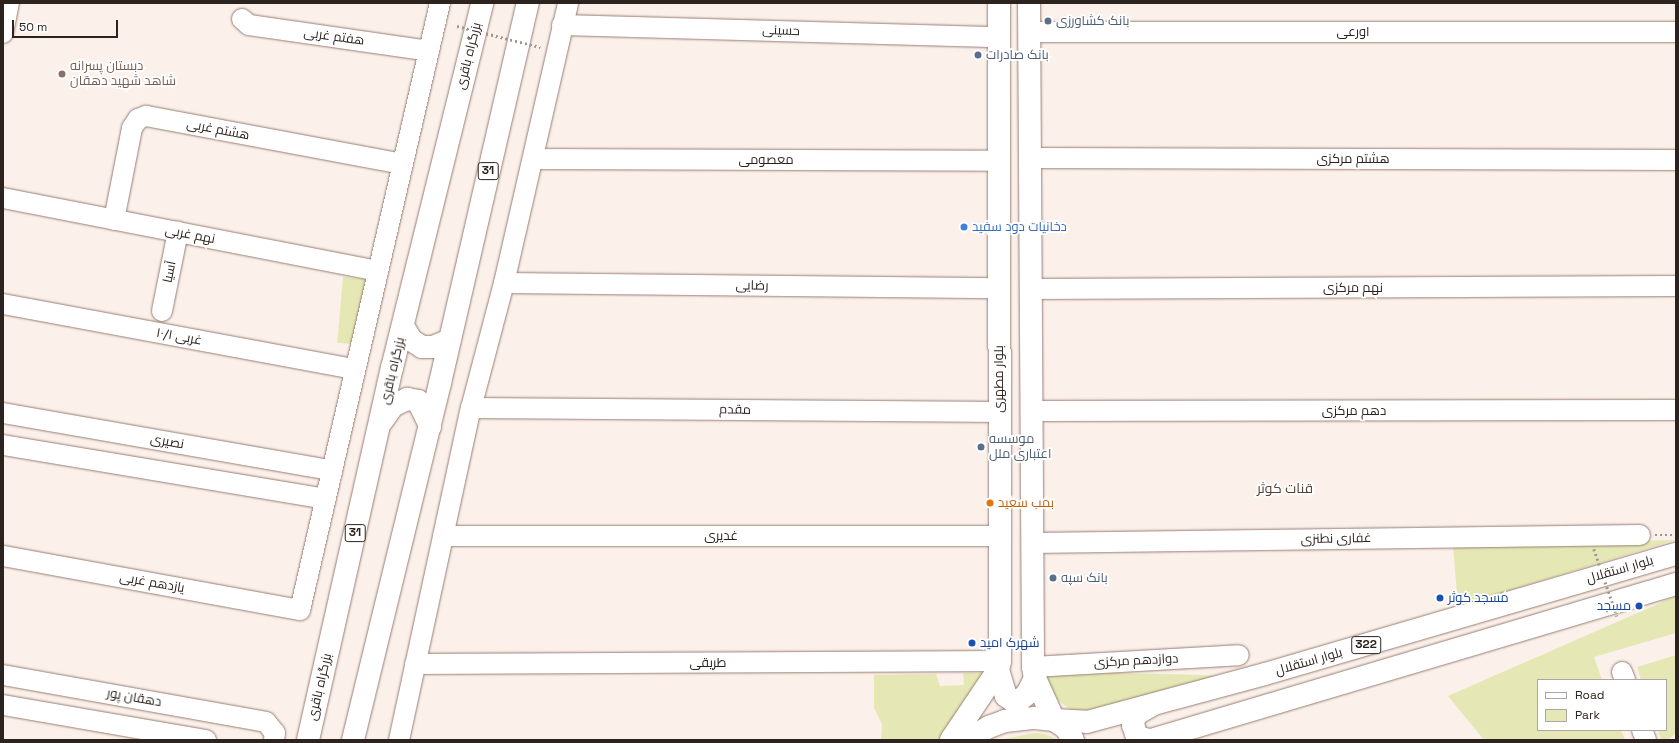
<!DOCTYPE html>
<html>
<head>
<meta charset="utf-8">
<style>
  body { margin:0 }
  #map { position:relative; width:1679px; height:743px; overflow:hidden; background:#fbf0ea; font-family:"Space Grotesk",Cairo,sans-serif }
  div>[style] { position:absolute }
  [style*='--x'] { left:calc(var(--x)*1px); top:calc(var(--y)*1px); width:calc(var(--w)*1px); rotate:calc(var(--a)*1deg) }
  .green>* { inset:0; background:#e5e8b4; transform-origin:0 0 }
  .path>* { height:2.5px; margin-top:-1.25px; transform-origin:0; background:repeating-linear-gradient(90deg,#a09590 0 2px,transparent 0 5px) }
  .roads { filter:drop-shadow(0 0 1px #977e72) drop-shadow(0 0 1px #977e72) }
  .minor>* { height:20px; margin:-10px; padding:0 10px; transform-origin:10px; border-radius:10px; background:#fff }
  .major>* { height:22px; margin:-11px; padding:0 11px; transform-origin:11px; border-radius:11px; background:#fff }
  .highway>* { height:22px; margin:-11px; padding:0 11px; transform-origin:11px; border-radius:11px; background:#fff }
  .path-bridge>* { height:2.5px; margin-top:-1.25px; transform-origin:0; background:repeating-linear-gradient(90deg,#a09590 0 2px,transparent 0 5px) }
  .dots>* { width:11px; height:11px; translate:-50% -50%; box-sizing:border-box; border:2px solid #fff; border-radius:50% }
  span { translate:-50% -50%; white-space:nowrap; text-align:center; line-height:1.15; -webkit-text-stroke:3.5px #fff; paint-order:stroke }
  .shield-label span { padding:1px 3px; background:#fff; border:1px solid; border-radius:3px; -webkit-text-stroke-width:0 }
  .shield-label { font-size:12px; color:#2d231e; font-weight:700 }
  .service-label { font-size:13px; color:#4e5e75 }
  .left { translate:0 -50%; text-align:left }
  .street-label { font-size:13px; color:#2d231e }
  .education-label { font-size:13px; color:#785e54 }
  .shop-label { font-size:13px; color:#366cbe }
  .food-label { font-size:13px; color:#c56008 }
  .transit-label { font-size:13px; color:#164399 }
  .right { translate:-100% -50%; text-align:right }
  .neighbourhood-label { font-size:14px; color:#574137 }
  .frame { position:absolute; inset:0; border:4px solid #2d231e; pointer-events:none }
  .legend { position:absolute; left:1537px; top:679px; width:130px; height:52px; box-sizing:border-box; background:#fff; border:1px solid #aba7a5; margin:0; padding:5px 7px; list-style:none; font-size:12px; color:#2d231e }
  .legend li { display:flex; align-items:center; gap:8px; height:20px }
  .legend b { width:20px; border:1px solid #aba7a5 }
  .scale { position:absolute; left:12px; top:20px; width:106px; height:18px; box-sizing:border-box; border:2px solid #2d231e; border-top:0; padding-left:5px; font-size:12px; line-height:14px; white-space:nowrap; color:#2d231e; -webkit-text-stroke:3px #fff; paint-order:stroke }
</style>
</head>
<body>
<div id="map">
  <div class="green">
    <div style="left:343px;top:277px;width:24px;height:66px;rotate:5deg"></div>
    <div style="clip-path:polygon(1675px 540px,1458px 606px,1453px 546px)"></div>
    <div style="clip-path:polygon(1676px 596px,1676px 633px,1594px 657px,1602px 680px,1538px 680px,1538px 730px,1621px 730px,1625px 740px,1484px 740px,1448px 696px)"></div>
    <div style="clip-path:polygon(1676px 655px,1676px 733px,1668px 740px,1661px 740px,1658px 730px,1666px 730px,1666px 680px,1641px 680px,1637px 667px)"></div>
    <div style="clip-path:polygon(1052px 672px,1169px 674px,1229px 676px,1087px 717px,1071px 710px,1051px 695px,1046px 676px)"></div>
    <div style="clip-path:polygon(963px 673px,983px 673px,981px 682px,939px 740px,881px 740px,882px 724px,874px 708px,874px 675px,936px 674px,940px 686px,964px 685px)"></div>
    <div style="clip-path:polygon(1034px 733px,1045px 734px,1059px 740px,999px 740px)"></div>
  </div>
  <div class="path">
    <div style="--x:1655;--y:535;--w:21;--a:0"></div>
  </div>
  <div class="roads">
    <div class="minor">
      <div style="--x:242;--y:19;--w:9;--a:41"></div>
      <div style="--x:249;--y:25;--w:182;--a:8.2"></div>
      <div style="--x:562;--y:25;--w:437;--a:1.6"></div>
      <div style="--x:1029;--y:32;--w:647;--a:0"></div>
      <div style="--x:3;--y:33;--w:31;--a:-79"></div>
      <div style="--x:1030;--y:158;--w:646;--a:0.18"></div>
      <div style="--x:533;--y:159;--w:466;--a:0.2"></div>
      <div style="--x:3;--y:198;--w:381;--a:11"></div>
      <div style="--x:114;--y:220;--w:94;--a:-78.9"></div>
      <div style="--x:132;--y:128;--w:11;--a:-56"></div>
      <div style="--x:138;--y:119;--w:9;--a:-21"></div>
      <div style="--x:146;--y:116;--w:260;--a:10.6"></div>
      <div style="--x:504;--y:283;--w:495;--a:0.6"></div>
      <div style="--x:1031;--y:289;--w:645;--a:-0.27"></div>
      <div style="--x:3;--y:304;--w:358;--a:10.5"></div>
      <div style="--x:162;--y:311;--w:81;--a:-78.6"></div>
      <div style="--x:471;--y:408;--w:528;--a:0.43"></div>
      <div style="--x:1031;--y:411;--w:645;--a:-0.09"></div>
      <div style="--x:3;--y:413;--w:333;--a:9.9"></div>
      <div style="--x:3;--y:445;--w:327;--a:9.5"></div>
      <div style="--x:443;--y:536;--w:557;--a:0"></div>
      <div style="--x:1032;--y:543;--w:608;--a:-0.75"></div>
      <div style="--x:3;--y:556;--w:302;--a:10.3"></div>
      <div style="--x:300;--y:610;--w:623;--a:-77.01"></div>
      <div style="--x:415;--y:664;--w:585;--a:-0.29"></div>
      <div style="--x:1033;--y:667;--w:206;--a:-3.3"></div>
      <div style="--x:1622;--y:672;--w:9;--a:69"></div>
      <div style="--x:3;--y:675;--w:267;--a:10.1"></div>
      <div style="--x:266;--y:722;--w:14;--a:51"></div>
      <div style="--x:275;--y:733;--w:7;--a:98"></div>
      <div style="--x:3;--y:705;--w:206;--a:9.8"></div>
      <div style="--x:1642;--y:730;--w:11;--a:68"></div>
      <div style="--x:399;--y:740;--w:340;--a:-77.8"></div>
      <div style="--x:471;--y:408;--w:129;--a:-75.2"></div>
      <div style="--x:504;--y:283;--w:287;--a:-77.1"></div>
    </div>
    <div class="major">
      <div style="--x:1029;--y:3;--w:664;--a:89.65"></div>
      <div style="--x:1033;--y:667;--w:11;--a:80"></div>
      <div style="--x:1035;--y:678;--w:46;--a:65.7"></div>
      <div style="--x:1054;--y:720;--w:33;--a:3"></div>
      <div style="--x:1087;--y:722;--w:184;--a:-15.1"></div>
      <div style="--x:1265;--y:674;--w:428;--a:-16.3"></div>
      <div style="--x:998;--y:670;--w:27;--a:73"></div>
      <div style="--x:1006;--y:696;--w:7;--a:34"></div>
      <div style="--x:1012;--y:700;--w:8;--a:0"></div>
      <div style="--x:1020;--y:700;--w:9;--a:-41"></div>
      <div style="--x:1027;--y:694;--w:18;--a:-63"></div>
      <div style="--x:951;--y:740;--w:84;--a:-56.1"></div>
      <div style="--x:998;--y:670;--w:9;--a:-77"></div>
      <div style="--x:1000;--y:661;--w:658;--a:-90.09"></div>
      <div style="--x:967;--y:740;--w:26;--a:-31"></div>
      <div style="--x:989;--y:727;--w:17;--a:-21"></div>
      <div style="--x:1005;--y:721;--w:30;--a:-6"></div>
      <div style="--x:1035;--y:718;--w:19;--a:6"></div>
      <div style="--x:1054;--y:720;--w:14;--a:34"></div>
      <div style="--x:1066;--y:728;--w:14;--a:60"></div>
      <div style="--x:1149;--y:740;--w:12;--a:-166"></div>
      <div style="--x:1137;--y:737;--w:13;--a:-108"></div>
      <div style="--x:1133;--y:725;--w:10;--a:-79"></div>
      <div style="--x:1135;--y:715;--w:20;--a:-30"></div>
      <div style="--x:1151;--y:740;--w:548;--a:-16.55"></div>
    </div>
    <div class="highway">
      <div style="--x:403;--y:326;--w:16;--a:60"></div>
      <div style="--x:411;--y:340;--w:13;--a:32"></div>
      <div style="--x:422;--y:347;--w:11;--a:0"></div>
      <div style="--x:433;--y:347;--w:18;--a:-22"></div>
      <div style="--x:382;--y:421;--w:19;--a:-54"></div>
      <div style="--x:393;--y:406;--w:16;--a:-27"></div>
      <div style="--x:407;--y:399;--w:11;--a:10"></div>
      <div style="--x:418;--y:401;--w:28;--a:64"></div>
      <div style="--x:308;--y:740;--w:381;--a:-77.3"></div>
      <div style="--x:392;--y:368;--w:376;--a:-76.1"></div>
      <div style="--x:353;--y:740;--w:367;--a:-76.3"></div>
      <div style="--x:440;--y:383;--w:390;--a:-77"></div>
    </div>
  </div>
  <div class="path-bridge">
    <div style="--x:457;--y:26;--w:86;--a:14.2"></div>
    <div style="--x:1594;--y:549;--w:71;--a:71.1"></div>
  </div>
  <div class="dots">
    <div style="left:1048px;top:21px;background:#5c6f8a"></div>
    <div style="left:978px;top:55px;background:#5c6f8a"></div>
    <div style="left:62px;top:74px;background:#8d6e63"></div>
    <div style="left:964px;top:227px;background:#3f7fe0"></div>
    <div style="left:981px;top:447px;background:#5c6f8a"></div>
    <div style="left:990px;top:503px;background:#e8710a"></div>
    <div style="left:1053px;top:578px;background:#5c6f8a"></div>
    <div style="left:1440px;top:598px;background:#1a4fb4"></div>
    <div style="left:1639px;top:606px;background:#1a4fb4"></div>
    <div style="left:972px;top:643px;background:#1a4fb4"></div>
  </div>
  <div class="shield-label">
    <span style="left:488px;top:171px">31</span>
    <span style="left:355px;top:533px">31</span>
    <span style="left:1366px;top:645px">322</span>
  </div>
  <div class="service-label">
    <span class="left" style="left:1056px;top:21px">بانک کشاورزی</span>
    <span class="left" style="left:986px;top:55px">بانک صادرات</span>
    <span class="left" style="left:989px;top:447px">موسسه<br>اعتباری ملل</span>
    <span class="left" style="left:1061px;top:578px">بانک سپه</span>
  </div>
  <div class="street-label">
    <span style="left:781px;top:31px;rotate:2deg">حسینی</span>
    <span style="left:1353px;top:32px">اورعی</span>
    <span style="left:334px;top:37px;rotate:8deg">هفتم غربی</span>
    <span style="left:469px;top:56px;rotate:-76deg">بزرگراه باقری</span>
    <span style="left:218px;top:130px;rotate:11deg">هشتم غربی</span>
    <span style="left:1353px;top:159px">هشتم مرکزی</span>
    <span style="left:766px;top:160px">معصومی</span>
    <span style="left:190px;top:235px;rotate:11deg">نهم غربی</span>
    <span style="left:170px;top:272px;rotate:-78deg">آسیا</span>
    <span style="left:752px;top:286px;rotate:1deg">رضایی</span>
    <span style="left:1353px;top:288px">نهم مرکزی</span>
    <span style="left:179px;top:337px;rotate:10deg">۱۰/۱ غربی</span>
    <span style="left:393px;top:371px;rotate:-77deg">بزرگراه باقری</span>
    <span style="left:999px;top:379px;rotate:-90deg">بلوار مطهری</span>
    <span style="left:735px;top:410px;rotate:1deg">مقدم</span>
    <span style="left:1354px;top:411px">دهم مرکزی</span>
    <span style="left:167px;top:442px;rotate:10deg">نصیری</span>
    <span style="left:721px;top:536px">غدیری</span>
    <span style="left:1336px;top:539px;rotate:-1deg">غفاری نطنزی</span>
    <span style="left:1620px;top:570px;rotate:-16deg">بلوار استقلال</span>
    <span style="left:152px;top:583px;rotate:10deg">یازدهم غربی</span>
    <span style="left:1136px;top:661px;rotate:-3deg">دوازدهم مرکزی</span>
    <span style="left:1309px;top:662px;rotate:-16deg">بلوار استقلال</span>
    <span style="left:708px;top:663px">طریقی</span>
    <span style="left:320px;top:687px;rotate:-77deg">بزرگراه باقری</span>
    <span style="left:134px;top:698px;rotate:10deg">دهقان پور</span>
  </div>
  <div class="education-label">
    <span class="left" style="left:70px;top:74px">دبستان پسرانه<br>شاهد شهید دهقان</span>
  </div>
  <div class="shop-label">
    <span class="left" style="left:972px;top:227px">دخانیات دود سفید</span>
  </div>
  <div class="food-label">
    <span class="left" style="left:998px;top:503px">بمب سعید</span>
  </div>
  <div class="transit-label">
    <span class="left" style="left:1448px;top:598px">مسجد کوثر</span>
    <span class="right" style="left:1631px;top:606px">مسجد</span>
    <span class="left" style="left:980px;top:643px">شهرک امید</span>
  </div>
  <div class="neighbourhood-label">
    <span style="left:1285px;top:488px">قنات کوثر</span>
  </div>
  <div class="frame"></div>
  <ul class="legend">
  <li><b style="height:5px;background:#fff"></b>Road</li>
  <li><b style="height:11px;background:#e5e8b4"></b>Park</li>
  </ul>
  <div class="scale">50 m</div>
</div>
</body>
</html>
